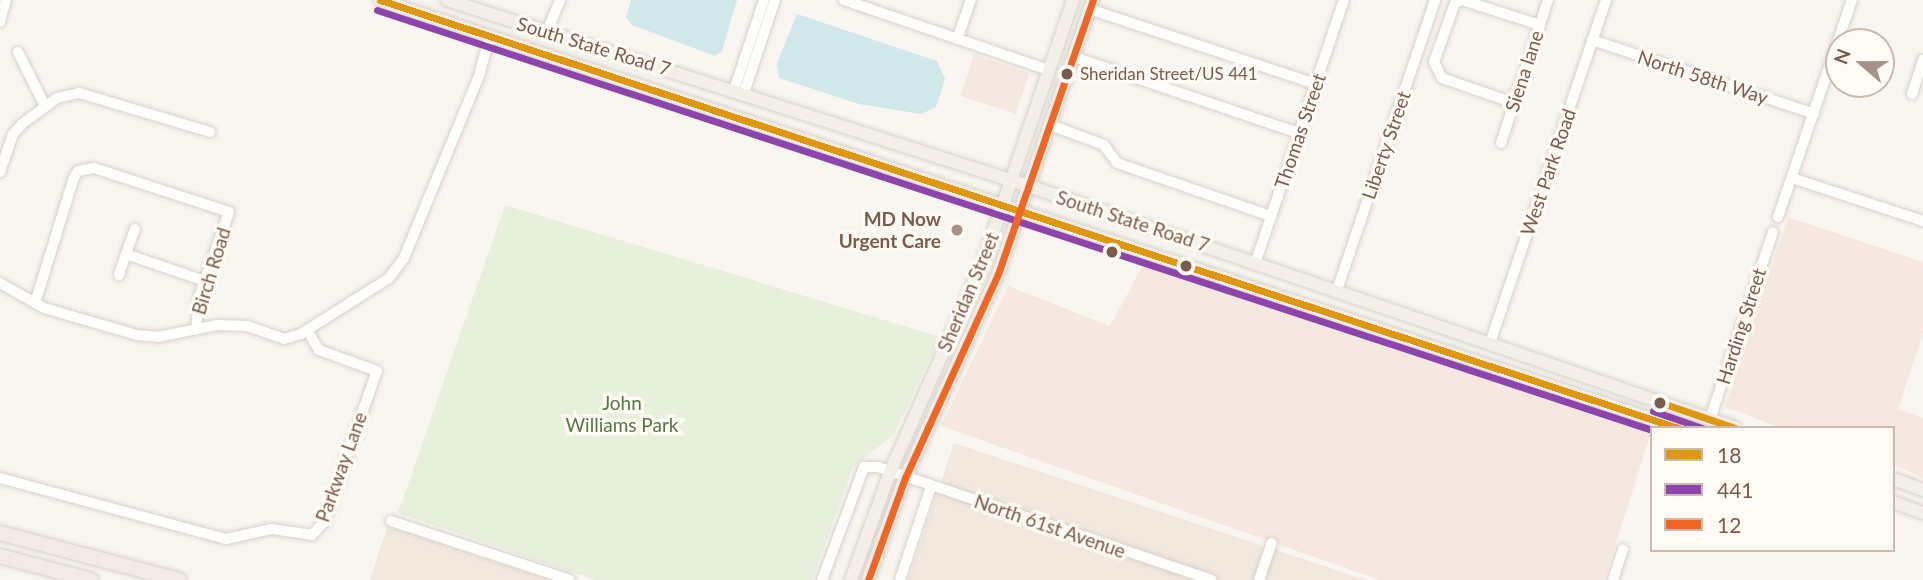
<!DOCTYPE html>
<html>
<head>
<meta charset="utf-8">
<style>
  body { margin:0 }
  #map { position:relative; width:1923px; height:580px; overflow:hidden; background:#f9f5f0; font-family:Lato,sans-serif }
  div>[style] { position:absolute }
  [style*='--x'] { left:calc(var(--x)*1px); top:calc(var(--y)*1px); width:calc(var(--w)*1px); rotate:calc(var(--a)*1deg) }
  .residential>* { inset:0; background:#f2e8de }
  .commercial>* { inset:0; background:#f6e8e1; transform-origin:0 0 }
  .green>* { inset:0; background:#e7f0db }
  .water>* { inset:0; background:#d0e8ea }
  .roads { filter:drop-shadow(0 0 2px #d7d1cb) drop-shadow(0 0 2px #d7d1cb) }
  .minor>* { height:10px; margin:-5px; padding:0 5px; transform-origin:5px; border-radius:5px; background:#fefefd }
  .major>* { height:12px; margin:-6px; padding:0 6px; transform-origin:6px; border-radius:6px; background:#f3eee8 }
  .highway>* { height:14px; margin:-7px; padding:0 7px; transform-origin:7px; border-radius:7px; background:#f2eae7 }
  .bus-1>* { height:7px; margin:-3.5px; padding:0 3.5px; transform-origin:3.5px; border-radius:3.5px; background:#de970f }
  .bus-2>* { height:7px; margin:-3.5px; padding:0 3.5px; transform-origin:3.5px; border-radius:3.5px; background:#8e44ad }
  .bus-3>* { height:7px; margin:-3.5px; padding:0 3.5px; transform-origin:3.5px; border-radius:3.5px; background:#f26522 }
  .dots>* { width:19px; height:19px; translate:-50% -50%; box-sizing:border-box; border:4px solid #fffaf3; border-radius:50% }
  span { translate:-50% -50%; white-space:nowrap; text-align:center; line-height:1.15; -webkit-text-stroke:7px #fffaf3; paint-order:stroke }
  .bus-label { font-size:17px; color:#7a5c4d }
  .left { translate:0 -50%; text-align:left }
  .street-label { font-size:19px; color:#7a5c4d }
  .poi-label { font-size:19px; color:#7a5c4d; font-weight:700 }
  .right { translate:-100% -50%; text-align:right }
  .park-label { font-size:19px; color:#537a41 }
  .legend { position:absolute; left:1650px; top:426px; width:245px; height:126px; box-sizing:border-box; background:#fffaf3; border:2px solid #cabbb1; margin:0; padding:9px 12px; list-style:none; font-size:21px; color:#7a5c4d }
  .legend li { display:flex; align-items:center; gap:14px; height:35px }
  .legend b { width:35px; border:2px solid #cabbb1 }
  .north { position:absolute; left:1825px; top:28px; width:70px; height:70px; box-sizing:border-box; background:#fffaf3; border:2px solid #cabbb1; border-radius:50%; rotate:290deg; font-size:19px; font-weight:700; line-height:28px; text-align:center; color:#7a5c4d }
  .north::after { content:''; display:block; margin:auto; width:24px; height:32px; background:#a69286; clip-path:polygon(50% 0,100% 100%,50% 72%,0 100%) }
</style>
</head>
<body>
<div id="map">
  <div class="residential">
    <div style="clip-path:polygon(954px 443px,1366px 580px,908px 580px)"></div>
    <div style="clip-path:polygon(387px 527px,551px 580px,370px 580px)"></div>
  </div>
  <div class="commercial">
    <div style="left:974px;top:55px;width:58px;height:43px;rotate:18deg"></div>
    <div style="clip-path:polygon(1788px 217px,1923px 262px,1923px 333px,1898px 409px,1923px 418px,1923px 478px,1893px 464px,1893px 428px,1782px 428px,1725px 407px)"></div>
    <div style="clip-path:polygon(1143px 265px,1652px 430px,1604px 580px,1380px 580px,941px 426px,1008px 286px,1110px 326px)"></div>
  </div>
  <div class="green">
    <div style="clip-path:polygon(505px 205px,940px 337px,894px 434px,853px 467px,812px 580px,596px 580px,398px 513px)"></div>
  </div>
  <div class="water">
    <div style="clip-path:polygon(631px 0,737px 0,722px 51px,715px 56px,632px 25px,626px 17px)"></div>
    <div style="clip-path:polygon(797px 14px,937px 61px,945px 79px,936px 107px,921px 114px,859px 104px,779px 78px,777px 63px)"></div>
  </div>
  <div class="roads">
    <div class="minor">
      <div style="--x:844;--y:0;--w:217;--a:18.9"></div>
      <div style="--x:1089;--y:9;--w:239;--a:18.3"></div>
      <div style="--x:0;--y:22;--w:23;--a:-75"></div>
      <div style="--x:547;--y:31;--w:34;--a:-67"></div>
      <div style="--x:958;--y:37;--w:39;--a:-71"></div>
      <div style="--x:1592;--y:40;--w:234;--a:18.4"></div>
      <div style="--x:18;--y:52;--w:60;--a:63.4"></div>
      <div style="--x:1074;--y:57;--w:237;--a:18.7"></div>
      <div style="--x:734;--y:90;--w:95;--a:-71.6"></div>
      <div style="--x:744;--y:93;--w:98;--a:-71.6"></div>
      <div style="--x:1912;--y:94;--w:36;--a:-72"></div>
      <div style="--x:1514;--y:103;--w:76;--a:-160.9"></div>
      <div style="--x:1442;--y:78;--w:18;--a:-117"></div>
      <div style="--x:1434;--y:62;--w:63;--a:-70.4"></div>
      <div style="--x:1455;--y:3;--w:8;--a:-23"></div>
      <div style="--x:1462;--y:0;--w:82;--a:17.8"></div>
      <div style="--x:1050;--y:125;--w:58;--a:20.3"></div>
      <div style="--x:1104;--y:145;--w:22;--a:54"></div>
      <div style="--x:1117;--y:163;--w:163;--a:19"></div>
      <div style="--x:1501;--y:143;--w:151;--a:-71.8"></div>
      <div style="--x:0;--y:172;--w:40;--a:-71.1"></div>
      <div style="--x:13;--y:134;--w:13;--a:-48"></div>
      <div style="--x:22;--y:124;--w:44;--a:-36.6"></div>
      <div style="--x:57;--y:98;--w:23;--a:-13"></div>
      <div style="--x:79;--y:93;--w:137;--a:16.6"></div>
      <div style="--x:1792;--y:178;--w:138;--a:18.2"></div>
      <div style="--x:1778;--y:217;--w:229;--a:-71.2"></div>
      <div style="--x:135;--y:229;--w:27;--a:110"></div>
      <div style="--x:126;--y:254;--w:83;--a:18.9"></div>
      <div style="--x:1256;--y:261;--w:275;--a:-71.4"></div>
      <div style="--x:119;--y:275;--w:22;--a:-72"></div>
      <div style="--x:0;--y:283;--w:51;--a:29.6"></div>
      <div style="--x:44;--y:308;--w:97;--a:16.2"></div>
      <div style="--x:137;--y:335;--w:21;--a:5"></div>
      <div style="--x:158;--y:337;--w:60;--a:-11.5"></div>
      <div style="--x:217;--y:325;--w:30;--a:2"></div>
      <div style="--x:247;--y:326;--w:39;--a:19"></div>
      <div style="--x:284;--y:339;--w:18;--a:-16"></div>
      <div style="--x:301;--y:334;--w:104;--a:-32.5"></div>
      <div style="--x:389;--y:278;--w:25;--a:-53"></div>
      <div style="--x:404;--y:258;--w:197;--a:-67.6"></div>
      <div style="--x:479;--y:76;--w:42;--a:-75"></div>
      <div style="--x:1337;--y:290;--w:306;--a:-71.3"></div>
      <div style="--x:35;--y:303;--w:132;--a:-72.8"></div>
      <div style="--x:74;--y:177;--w:7;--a:-56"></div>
      <div style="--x:78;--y:171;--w:16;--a:-11"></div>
      <div style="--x:94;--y:168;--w:142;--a:18.1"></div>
      <div style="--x:229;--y:212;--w:90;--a:109.4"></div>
      <div style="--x:199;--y:297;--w:32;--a:95"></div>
      <div style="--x:1490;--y:343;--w:362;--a:-71.3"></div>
      <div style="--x:1710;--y:419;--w:197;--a:-71.4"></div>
      <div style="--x:0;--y:478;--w:234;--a:15.1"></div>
      <div style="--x:226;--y:539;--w:47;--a:-12.3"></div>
      <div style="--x:272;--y:529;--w:40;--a:8.5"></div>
      <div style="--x:312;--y:535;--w:18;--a:-47"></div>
      <div style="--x:324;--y:522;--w:160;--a:-70.7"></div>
      <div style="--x:377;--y:371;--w:62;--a:-160.1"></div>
      <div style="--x:319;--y:350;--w:23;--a:-121"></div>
      <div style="--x:391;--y:521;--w:188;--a:18.2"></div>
      <div style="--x:822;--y:580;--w:121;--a:-69.6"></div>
      <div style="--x:864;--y:467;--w:14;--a:0"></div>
      <div style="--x:878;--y:467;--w:352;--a:18.7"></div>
      <div style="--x:900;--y:580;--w:99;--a:-71.7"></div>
      <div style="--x:1259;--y:580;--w:39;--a:-71"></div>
      <div style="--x:1613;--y:580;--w:32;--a:-72"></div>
    </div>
    <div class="major">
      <div style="--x:380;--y:0;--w:1368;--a:18.24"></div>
      <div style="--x:447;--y:0;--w:611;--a:17.72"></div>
      <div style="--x:1029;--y:186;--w:747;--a:18.9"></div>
      <div style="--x:1893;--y:479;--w:32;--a:20"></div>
      <div style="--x:1893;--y:502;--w:32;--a:20"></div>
      <div style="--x:851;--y:580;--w:115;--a:-70.1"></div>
      <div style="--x:890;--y:472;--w:230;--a:-66.1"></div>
      <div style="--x:983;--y:262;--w:277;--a:-71"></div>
      <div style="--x:868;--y:580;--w:109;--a:-70.1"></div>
      <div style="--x:905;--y:478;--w:224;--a:-65.5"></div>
      <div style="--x:998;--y:274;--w:290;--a:-70.9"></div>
    </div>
    <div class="highway">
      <div style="--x:0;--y:533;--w:185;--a:14.7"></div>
      <div style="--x:0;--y:556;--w:94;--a:14.8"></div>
    </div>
  </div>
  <div class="bus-1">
    <div style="--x:380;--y:0;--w:1367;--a:18.25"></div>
    <div style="--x:1656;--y:401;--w:83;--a:18.9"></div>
  </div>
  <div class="bus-2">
    <div style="--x:377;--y:10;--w:1342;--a:18.23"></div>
    <div style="--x:1653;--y:411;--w:52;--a:19.1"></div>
  </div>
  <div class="bus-3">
    <div style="--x:868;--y:580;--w:109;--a:-70.1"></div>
    <div style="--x:905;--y:478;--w:224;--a:-65.5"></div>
    <div style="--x:998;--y:274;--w:290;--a:-70.9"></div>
  </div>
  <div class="dots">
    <div style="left:1067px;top:74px;background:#7a5c4d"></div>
    <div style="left:957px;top:230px;background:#a69286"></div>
    <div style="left:1112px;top:252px;background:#7a5c4d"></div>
    <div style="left:1186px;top:266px;background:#7a5c4d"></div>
    <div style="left:1660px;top:403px;background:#7a5c4d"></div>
  </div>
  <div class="bus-label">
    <span class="left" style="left:1080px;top:74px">Sheridan Street/US 441</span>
  </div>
  <div class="street-label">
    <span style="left:594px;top:46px;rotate:17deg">South State Road 7</span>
    <span style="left:1524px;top:71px;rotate:-72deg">Siena lane</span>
    <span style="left:1703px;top:77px;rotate:18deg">North 58th Way</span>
    <span style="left:1300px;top:131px;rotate:-71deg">Thomas Street</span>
    <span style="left:1386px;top:145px;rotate:-71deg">Liberty Street</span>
    <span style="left:1548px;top:172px;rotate:-71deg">West Park Road</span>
    <span style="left:1133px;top:221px;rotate:18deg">South State Road 7</span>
    <span style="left:211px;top:271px;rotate:-73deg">Birch Road</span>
    <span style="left:968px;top:292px;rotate:-67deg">Sheridan Street</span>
    <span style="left:1741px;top:326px;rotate:-72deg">Harding Street</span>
    <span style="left:341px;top:467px;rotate:-70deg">Parkway Lane</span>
    <span style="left:1050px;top:526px;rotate:19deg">North 61st Avenue</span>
  </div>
  <div class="poi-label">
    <span class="right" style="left:941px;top:230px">MD Now<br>Urgent Care</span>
  </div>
  <div class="park-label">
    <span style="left:622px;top:414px">John<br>Williams Park</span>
  </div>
  <ul class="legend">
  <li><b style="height:9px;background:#de970f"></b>18</li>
  <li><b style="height:9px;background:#8e44ad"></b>441</li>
  <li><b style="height:9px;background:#f26522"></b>12</li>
  </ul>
  <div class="north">N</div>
</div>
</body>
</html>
